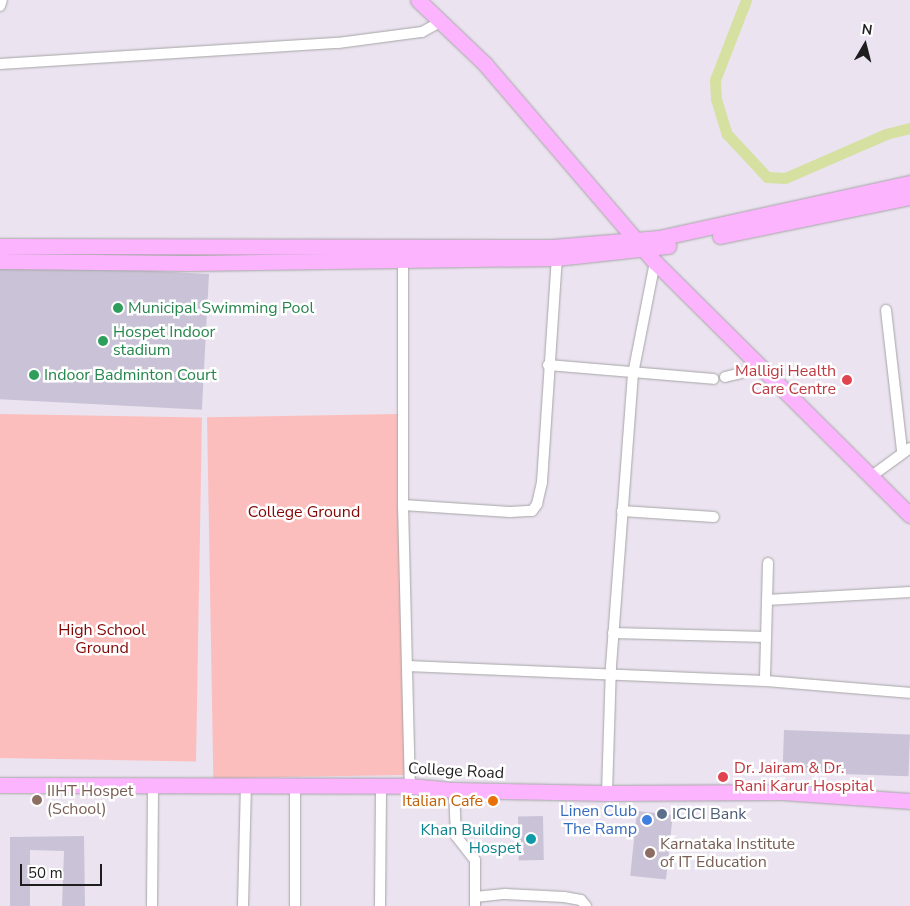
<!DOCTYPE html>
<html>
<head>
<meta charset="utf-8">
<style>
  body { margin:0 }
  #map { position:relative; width:910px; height:906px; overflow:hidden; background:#ebe3f0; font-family:"Nunito Sans",sans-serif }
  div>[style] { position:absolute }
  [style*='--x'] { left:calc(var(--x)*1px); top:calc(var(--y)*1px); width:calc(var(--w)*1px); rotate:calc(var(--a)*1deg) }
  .park>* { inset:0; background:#fcbebd; transform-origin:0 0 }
  .canal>* { height:11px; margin:-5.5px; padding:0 5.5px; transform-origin:5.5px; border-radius:5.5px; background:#d6e0a1 }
  .building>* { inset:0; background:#cac3d7; transform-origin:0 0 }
  .roads { filter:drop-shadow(0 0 1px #a5a5a5) drop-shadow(0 0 1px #a5a5a5) }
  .street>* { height:10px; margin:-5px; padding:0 5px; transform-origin:5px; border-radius:5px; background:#fff }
  .secondary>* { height:15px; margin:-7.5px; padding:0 7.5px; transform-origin:7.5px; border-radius:7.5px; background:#fbb4fd }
  .dots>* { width:14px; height:14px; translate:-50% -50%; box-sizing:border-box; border:2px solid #fff; border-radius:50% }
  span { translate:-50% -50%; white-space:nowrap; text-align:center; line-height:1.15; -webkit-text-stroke:5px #fff; paint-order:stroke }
  .leisure-label { font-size:16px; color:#27864d }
  .left { translate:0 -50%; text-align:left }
  .health-label { font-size:16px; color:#be3a42 }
  .right { translate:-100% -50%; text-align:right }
  .park-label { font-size:16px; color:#830605 }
  .street-label { font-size:16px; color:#1e1e1e }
  .education-label { font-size:16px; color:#785e54 }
  .food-label { font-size:16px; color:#c56008 }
  .shop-label { font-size:16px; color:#366cbe }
  .service-label { font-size:16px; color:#4e5e75 }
  .culture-label { font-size:16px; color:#0d838f }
  .north { position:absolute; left:840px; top:20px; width:50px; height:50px; -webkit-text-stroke:4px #fff; paint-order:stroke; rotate:8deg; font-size:14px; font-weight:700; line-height:20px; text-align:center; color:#1e1e1e }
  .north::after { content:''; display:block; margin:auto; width:18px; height:22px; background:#1e1e1e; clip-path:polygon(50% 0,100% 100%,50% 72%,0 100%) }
  .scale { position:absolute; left:20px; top:864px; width:82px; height:22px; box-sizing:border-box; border:2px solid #1e1e1e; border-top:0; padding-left:6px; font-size:15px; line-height:18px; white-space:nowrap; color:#1e1e1e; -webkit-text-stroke:4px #fff; paint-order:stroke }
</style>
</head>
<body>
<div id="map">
  <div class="park">
    <div style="left:0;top:414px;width:202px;height:344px;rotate:1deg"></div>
    <div style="left:398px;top:414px;width:361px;height:191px;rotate:89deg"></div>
  </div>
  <div class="canal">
    <div style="--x:746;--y:0;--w:86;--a:111.2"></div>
    <div style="--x:715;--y:80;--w:19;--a:87"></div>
    <div style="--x:716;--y:99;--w:37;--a:73"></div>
    <div style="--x:727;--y:134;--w:59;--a:47.1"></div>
    <div style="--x:767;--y:177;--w:18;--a:3"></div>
    <div style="--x:785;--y:178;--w:110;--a:-23.5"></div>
    <div style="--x:886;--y:134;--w:25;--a:-14"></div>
  </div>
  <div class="building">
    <div style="left:209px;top:274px;width:136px;height:209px;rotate:93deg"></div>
    <div style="left:784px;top:730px;width:126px;height:42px;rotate:2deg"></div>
    <div style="left:637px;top:811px;width:36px;height:65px;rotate:6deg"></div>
    <div style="left:543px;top:816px;width:44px;height:25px;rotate:89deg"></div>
    <div style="clip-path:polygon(84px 836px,85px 906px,62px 906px,64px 851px,30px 850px,30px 906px,10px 906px,10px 837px)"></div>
  </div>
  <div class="roads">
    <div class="street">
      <div style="--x:0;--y:6;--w:6;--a:-72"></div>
      <div style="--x:0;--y:64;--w:339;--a:-3.6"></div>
      <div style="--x:338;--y:43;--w:85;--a:-7.5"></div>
      <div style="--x:422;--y:32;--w:21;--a:-29"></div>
      <div style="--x:403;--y:254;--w:251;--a:90"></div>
      <div style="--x:403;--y:505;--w:281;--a:88.6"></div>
      <div style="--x:886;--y:310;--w:142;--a:83.5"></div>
      <div style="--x:548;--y:365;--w:166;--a:4.8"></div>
      <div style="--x:725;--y:377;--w:36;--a:-14"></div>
      <div style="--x:873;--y:475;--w:46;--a:-36.1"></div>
      <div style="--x:403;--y:505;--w:107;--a:3.7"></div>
      <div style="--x:510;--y:512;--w:22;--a:-3"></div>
      <div style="--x:532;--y:511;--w:9;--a:-54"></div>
      <div style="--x:537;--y:504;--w:23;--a:-77"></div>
      <div style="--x:542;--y:482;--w:225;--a:-86.2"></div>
      <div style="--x:622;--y:511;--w:92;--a:3.7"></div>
      <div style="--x:768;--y:563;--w:118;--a:91.5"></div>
      <div style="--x:765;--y:681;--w:145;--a:4.7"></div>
      <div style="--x:767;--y:600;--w:143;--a:-3.2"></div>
      <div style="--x:613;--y:633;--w:153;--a:1.5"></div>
      <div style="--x:407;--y:666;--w:358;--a:2.4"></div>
      <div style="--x:295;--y:785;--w:121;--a:90"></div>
      <div style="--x:454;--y:790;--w:46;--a:87.5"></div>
      <div style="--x:456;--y:836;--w:31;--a:52"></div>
      <div style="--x:475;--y:860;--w:46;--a:90"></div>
      <div style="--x:607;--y:793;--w:127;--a:-88.2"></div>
      <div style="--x:611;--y:666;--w:293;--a:-85.7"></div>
      <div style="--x:633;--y:374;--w:114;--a:-78.9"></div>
      <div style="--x:475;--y:897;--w:30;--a:-6"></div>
      <div style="--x:505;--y:894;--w:59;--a:2.9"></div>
      <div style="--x:564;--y:897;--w:17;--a:10"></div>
      <div style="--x:581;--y:900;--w:8;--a:50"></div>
      <div style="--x:152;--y:906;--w:122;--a:-89.5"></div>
      <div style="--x:243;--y:906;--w:121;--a:-88.6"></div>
      <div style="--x:380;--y:906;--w:119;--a:-89.5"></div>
    </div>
    <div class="secondary">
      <div style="--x:418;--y:0;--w:93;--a:43.7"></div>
      <div style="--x:485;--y:64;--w:261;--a:49.4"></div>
      <div style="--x:655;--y:262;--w:359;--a:44.8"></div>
      <div style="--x:720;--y:236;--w:194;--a:-11.6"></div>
      <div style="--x:0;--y:246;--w:552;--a:0.1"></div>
      <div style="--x:552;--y:247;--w:107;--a:-4.8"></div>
      <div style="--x:659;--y:238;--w:257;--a:-12.4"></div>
      <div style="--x:0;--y:261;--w:190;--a:0.6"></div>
      <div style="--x:190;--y:263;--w:367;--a:-0.8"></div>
      <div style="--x:557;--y:258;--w:112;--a:-6.2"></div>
      <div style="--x:0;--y:785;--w:410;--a:0.1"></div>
      <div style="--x:410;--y:786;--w:44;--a:5.2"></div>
      <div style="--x:454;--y:790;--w:153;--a:1.1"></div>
      <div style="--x:607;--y:793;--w:175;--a:-0.3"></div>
      <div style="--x:782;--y:792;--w:128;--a:4"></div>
    </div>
  </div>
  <div class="dots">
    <div style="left:118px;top:308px;background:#2e9e5b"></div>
    <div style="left:103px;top:341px;background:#2e9e5b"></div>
    <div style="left:34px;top:375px;background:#2e9e5b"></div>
    <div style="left:847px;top:380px;background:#e0444e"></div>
    <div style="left:723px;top:777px;background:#e0444e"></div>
    <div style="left:37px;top:800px;background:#8d6e63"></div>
    <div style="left:493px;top:801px;background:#e8710a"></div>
    <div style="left:662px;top:814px;background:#5c6f8a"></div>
    <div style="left:647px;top:820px;background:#3f7fe0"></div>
    <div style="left:531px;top:839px;background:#0f9aa8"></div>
    <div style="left:650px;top:853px;background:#8d6e63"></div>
  </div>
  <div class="leisure-label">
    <span class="left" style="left:128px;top:308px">Municipal Swimming Pool</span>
    <span class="left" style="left:113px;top:341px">Hospet Indoor<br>stadium</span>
    <span class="left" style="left:44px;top:375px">Indoor Badminton Court</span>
  </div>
  <div class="health-label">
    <span class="right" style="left:836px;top:380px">Malligi Health<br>Care Centre</span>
    <span class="left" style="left:734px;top:777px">Dr. Jairam &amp; Dr.<br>Rani Karur Hospital</span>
  </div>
  <div class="park-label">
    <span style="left:304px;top:512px">College Ground</span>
    <span style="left:102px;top:639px">High School<br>Ground</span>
  </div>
  <div class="street-label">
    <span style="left:456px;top:771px;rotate:3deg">College Road</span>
  </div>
  <div class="education-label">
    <span class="left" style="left:47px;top:800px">IIHT Hospet<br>(School)</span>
    <span class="left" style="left:660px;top:853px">Karnataka Institute<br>of IT Education</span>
  </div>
  <div class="food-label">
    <span class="right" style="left:483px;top:801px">Italian Cafe</span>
  </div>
  <div class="shop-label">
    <span class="right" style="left:637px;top:820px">Linen Club<br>The Ramp</span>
  </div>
  <div class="service-label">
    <span class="left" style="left:672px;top:814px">ICICI Bank</span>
  </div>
  <div class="culture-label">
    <span class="right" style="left:521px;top:839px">Khan Building<br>Hospet</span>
  </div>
  <div class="north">N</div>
  <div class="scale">50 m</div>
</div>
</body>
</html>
